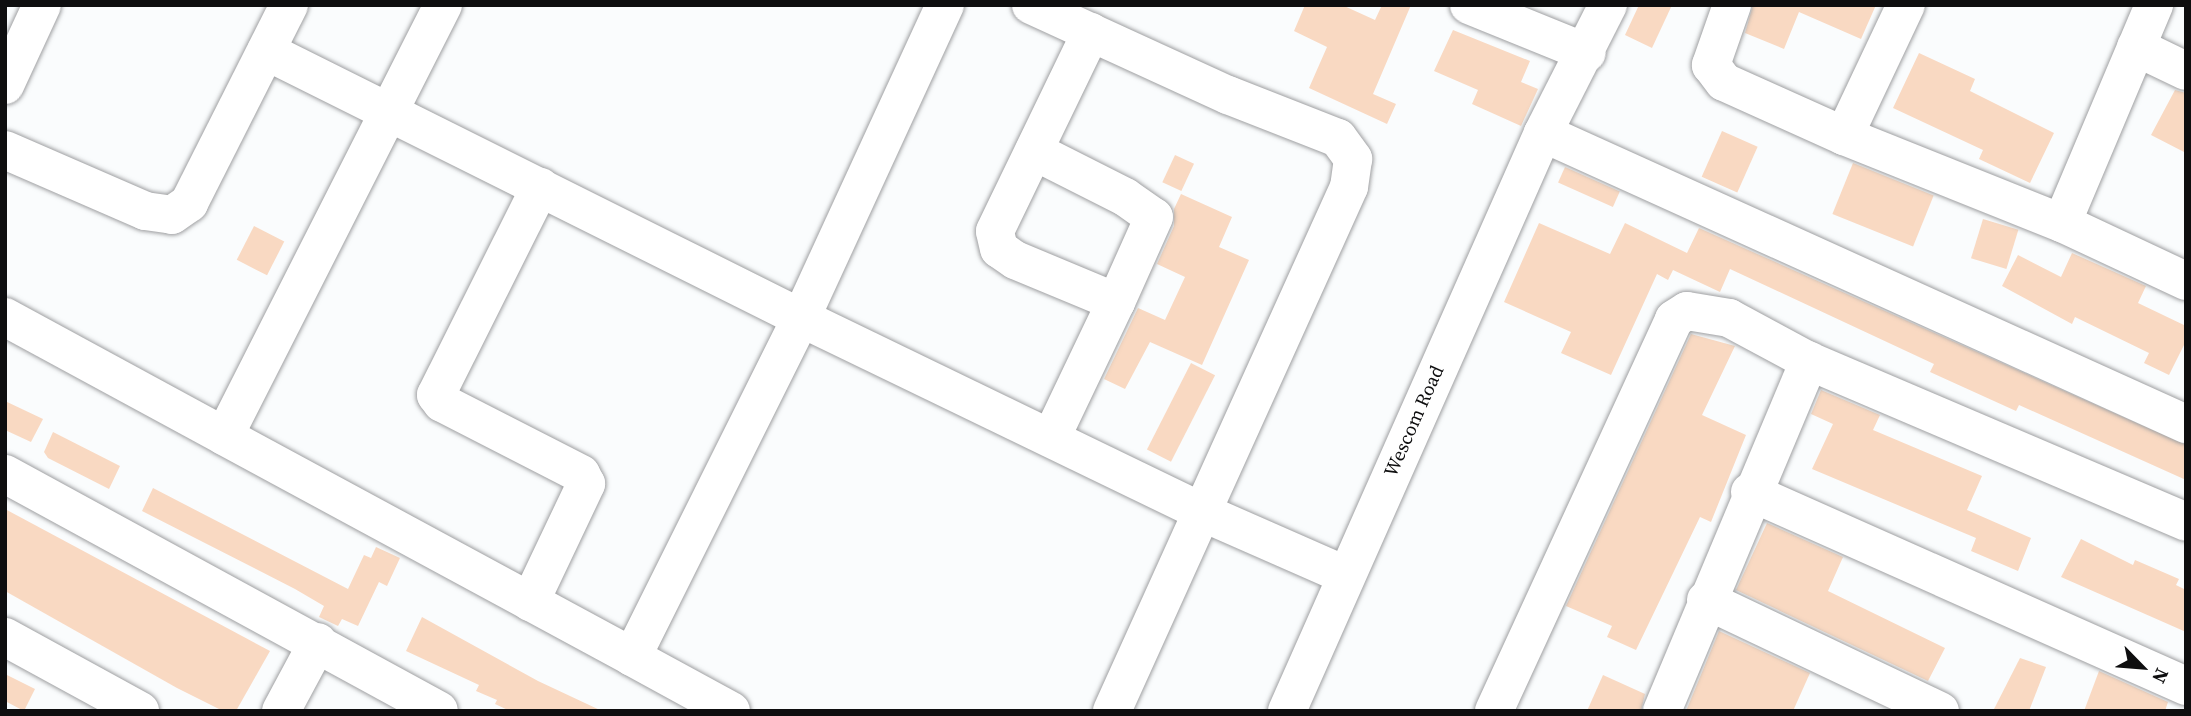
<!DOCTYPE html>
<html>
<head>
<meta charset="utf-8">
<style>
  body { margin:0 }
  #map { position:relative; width:2191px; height:716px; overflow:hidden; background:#fafcfd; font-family:"Source Serif 4",serif }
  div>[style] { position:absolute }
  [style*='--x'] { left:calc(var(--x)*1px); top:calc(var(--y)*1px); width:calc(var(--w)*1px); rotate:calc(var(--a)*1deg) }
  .building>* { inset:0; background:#f9d9c2; transform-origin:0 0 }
  .roads { filter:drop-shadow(0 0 2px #9fa0a2) drop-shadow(0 0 2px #9fa0a2) }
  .minor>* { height:38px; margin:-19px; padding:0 19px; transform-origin:19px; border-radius:19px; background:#fff }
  span { translate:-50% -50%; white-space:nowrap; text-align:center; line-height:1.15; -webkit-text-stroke:7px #fff; paint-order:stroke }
  .street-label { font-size:19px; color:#0e0e0f }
  .frame { position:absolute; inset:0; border:7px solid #0e0e0f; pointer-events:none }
  .north { position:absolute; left:2107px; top:632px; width:70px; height:70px; -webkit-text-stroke:5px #fff; paint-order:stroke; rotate:115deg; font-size:19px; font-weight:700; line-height:28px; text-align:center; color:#0e0e0f }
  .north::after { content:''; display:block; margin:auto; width:24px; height:32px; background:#0e0e0f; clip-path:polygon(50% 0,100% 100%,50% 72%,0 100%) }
</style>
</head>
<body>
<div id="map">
  <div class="building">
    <div style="clip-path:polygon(1305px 5px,1342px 5px,1375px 20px,1382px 5px,1411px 5px,1373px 94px,1396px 104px,1387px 124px,1309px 88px,1327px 47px,1294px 31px)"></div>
    <div style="clip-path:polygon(1639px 5px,1672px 5px,1652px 48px,1625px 35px)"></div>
    <div style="clip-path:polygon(1753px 5px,1876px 5px,1861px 39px,1799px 12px,1784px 49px,1745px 33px)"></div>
    <div style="clip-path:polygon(1453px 30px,1530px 61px,1521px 82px,1538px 89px,1521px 126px,1472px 104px,1478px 90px,1434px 71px)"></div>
    <div style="clip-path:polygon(1919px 53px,1975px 79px,1970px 91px,2054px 133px,2030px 183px,1979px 159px,1983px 150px,1893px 108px)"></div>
    <div style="clip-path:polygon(2175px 90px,2186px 93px,2186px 153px,2151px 135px)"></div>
    <div style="left:1722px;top:131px;width:39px;height:50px;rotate:24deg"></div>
    <div style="left:1175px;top:155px;width:21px;height:30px;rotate:25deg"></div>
    <div style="left:1853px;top:163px;width:87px;height:55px;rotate:22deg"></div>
    <div style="left:1565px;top:167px;width:60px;height:17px;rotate:24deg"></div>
    <div style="clip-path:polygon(1181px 194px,1232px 217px,1219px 247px,1249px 260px,1202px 365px,1150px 342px,1125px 389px,1104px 379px,1138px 308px,1165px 320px,1185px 277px,1157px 264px,1174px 226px,1174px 209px)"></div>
    <div style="left:1983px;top:219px;width:37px;height:41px;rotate:17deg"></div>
    <div style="clip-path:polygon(1539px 223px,1610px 254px,1625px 223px,1687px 253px,1699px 228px,2186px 445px,2186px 480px,2019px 405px,2016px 411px,1930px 372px,1934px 364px,1730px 269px,1720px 292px,1673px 270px,1668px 280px,1657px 274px,1611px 375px,1561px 353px,1571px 332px,1504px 302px)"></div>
    <div style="left:254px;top:226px;width:34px;height:38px;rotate:27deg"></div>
    <div style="clip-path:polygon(2072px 253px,2146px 286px,2138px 303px,2186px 326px,2186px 341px,2169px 375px,2144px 363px,2149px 353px,2075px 317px,2072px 324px,2002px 286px,2018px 255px,2061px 277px)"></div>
    <div style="clip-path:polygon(1691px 334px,1735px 346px,1702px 415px,1746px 435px,1711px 522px,1700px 517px,1636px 650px,1607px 637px,1612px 626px,1566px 606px)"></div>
    <div style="left:1191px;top:363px;width:27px;height:97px;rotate:27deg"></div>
    <div style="clip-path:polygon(1821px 390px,1880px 415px,1873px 430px,1982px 476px,1967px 510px,2031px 538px,2018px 571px,1971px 551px,1976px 538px,1812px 469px,1833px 424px,1811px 414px)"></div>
    <div style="clip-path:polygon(5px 401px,43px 419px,31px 442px,5px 430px)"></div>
    <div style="clip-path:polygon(53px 432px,120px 466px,109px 489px,48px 458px,44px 452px)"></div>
    <div style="clip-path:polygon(153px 488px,348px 589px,364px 555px,371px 558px,376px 547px,400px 558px,387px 586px,379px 582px,358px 626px,342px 619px,338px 626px,319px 617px,324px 606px,295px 589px,142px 511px)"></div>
    <div style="clip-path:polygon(5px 509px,270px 651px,236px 711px,223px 711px,177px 688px,5px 591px)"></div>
    <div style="clip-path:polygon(1767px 523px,1843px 557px,1828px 591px,1945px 648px,1928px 681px,1736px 590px)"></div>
    <div style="clip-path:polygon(2081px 539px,2133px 565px,2135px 560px,2179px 579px,2176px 585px,2186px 590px,2186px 632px,2061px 577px)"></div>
    <div style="clip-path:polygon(422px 617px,538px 681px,602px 711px,510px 711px,495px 704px,497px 700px,476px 691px,479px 685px,406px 651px)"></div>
    <div style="clip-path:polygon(1719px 631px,1810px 673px,1793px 711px,1686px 711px)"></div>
    <div style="clip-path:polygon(2020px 658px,2046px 667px,2029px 711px,1993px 711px)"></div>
    <div style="clip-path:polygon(2099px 671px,2168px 702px,2165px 711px,2084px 711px)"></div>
    <div style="clip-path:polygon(5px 674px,35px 689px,24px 711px,5px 701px)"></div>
    <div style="clip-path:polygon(1603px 675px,1645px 694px,1641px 711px,1587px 711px)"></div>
  </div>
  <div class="roads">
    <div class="minor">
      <div style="--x:443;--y:5;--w:483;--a:116.9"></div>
      <div style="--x:224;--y:436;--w:464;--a:28.4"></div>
      <div style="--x:1031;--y:5;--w:217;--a:24.6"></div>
      <div style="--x:1228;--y:95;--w:118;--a:21.4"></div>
      <div style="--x:1338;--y:138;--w:26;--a:54"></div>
      <div style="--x:1353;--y:159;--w:28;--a:98"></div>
      <div style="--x:1349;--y:187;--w:575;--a:114.34"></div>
      <div style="--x:1469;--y:5;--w:127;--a:22.1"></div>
      <div style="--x:1732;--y:5;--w:64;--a:109.3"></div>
      <div style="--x:1711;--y:65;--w:21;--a:53"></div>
      <div style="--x:1724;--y:82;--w:132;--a:24.2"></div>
      <div style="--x:1844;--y:136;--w:235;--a:21.8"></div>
      <div style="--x:2062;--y:223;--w:137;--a:25.1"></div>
      <div style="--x:2136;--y:47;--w:55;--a:25.6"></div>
      <div style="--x:266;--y:51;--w:598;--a:26.52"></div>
      <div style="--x:801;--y:318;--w:448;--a:25.8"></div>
      <div style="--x:1204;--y:513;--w:154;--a:23.7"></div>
      <div style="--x:5;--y:85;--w:88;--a:-65.2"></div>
      <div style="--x:1543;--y:133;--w:706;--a:24.35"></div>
      <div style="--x:1844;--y:136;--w:145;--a:-64.7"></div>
      <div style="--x:5;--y:150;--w:153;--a:23.5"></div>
      <div style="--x:145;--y:211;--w:27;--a:8"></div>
      <div style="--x:172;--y:215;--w:21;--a:-35"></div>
      <div style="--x:189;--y:203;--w:222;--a:-63.2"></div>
      <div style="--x:1034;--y:151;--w:102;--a:26.8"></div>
      <div style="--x:1125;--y:197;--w:35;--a:35"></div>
      <div style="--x:1154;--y:217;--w:93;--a:114.1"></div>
      <div style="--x:2062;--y:223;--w:237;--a:-67.1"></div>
      <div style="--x:5;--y:317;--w:249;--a:28.5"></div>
      <div style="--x:1051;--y:438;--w:151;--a:-64.5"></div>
      <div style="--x:1116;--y:302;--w:109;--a:-157.4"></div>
      <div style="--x:1015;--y:260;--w:19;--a:-145"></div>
      <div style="--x:999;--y:249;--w:18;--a:-103"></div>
      <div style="--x:995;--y:231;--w:221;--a:-64.2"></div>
      <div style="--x:5;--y:474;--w:494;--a:28.6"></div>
      <div style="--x:1750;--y:492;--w:477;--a:24"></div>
      <div style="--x:1706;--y:600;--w:259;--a:25.4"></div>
      <div style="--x:530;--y:602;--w:131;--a:-64.6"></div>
      <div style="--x:586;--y:484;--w:11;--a:-117"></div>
      <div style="--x:581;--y:474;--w:156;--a:-152.9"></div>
      <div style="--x:442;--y:403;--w:10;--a:-127"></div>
      <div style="--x:436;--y:395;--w:233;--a:-63.4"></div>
      <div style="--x:5;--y:637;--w:154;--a:28.7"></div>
      <div style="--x:281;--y:711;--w:78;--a:-61.8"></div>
      <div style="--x:731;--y:711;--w:113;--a:-151.4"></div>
      <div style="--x:632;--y:657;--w:379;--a:-63.5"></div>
      <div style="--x:801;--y:318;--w:345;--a:-65.3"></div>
      <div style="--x:1287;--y:711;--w:632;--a:-66.11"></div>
      <div style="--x:1543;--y:133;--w:144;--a:-63.1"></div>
      <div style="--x:1494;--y:711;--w:431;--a:-65.3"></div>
      <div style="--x:1674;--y:319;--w:15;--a:-32"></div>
      <div style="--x:1687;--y:311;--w:43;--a:9.5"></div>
      <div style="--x:1729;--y:318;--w:91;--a:28.3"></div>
      <div style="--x:1809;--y:361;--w:410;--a:23.1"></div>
      <div style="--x:1662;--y:711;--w:380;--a:-67.2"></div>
    </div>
  </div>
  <div class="street-label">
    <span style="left:1414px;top:421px;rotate:-66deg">Wescom Road</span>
  </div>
  <div class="frame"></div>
  <div class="north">N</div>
</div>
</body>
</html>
